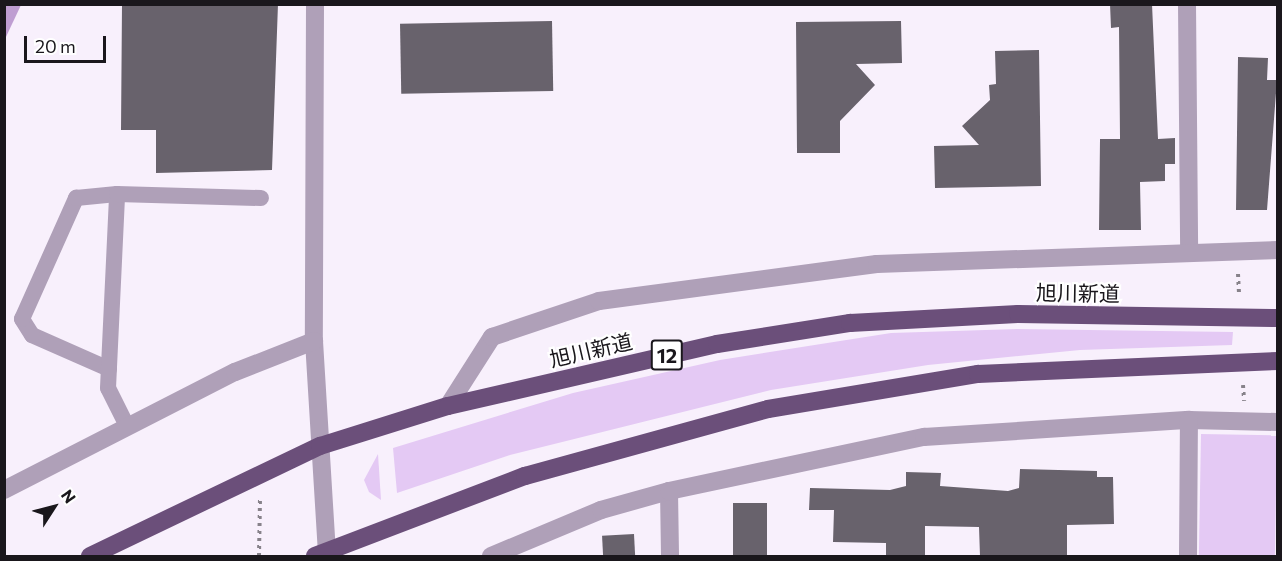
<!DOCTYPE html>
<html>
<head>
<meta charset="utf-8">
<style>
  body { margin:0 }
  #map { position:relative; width:1282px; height:561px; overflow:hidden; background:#f8f0fc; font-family:Commissioner,"Noto Sans JP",sans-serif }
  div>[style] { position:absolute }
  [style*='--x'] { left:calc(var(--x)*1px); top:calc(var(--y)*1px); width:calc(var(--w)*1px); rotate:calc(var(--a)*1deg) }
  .green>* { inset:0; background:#e4c9f4; transform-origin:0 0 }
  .forest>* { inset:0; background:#bf9ed2 }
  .building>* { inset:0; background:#68626c; transform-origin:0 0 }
  .path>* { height:4px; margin-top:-2px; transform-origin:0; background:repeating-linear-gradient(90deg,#87828a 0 3px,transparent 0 7.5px) }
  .service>* { height:16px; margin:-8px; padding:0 8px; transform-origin:8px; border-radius:8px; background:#afa0b8 }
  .minor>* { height:18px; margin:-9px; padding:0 9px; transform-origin:9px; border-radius:9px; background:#afa0b8 }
  .trunk>* { height:18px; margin:-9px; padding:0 9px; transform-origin:9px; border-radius:9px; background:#6b4f7a }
  span { translate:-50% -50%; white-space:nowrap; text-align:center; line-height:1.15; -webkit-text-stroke:4.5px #fff; paint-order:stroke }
  .shield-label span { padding:2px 4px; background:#fff; border:2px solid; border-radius:4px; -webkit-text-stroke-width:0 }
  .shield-label { font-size:20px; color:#1a171c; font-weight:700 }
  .street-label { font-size:21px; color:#1a171c }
  .frame { position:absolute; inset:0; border:6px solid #1a171c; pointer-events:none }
  .north { position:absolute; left:24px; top:477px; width:60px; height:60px; -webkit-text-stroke:4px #fff; paint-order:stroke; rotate:54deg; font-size:16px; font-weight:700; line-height:24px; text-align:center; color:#1a171c }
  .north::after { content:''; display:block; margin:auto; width:21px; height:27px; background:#1a171c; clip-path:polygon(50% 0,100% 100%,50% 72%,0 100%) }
  .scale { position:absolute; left:24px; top:36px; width:82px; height:27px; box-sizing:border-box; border:3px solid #1a171c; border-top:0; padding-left:8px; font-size:18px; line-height:21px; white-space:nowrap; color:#1a171c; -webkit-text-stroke:4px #fff; paint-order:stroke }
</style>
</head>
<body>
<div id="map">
  <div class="green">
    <div style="clip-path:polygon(1017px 329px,1233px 332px,1232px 345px,1080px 350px,928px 365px,771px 390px,510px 455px,397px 493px,393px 448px,573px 393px,720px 360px,891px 333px)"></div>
    <div style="left:1201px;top:434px;width:76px;height:122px;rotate:1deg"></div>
    <div style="clip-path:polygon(378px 454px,381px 500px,369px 492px,364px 480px)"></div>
  </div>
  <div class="forest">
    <div style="clip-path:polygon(5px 4px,21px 5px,5px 39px,4px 5px)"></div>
  </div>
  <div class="building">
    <div style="clip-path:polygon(122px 4px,278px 4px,272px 170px,156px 173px,156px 130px,121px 130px)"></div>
    <div style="clip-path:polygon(1110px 4px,1152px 4px,1158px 139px,1175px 138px,1175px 164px,1165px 164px,1165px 181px,1140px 182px,1141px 230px,1099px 230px,1100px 139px,1120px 139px,1119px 27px,1111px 28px)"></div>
    <div style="left:552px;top:21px;width:70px;height:152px;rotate:89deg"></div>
    <div style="clip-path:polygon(901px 21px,902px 63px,856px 64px,875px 85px,840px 121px,840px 153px,797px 153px,796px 22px)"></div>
    <div style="clip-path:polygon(1039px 50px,1041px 186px,935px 188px,934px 146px,979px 145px,962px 126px,990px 100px,989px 85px,996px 84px,995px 51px)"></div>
    <div style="clip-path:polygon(1238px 57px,1268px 58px,1267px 80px,1277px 80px,1267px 210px,1236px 210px)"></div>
    <div style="clip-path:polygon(1020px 469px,1097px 471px,1097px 477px,1113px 477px,1114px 524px,1067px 525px,1067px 556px,980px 556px,979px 527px,925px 526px,925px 556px,886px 556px,886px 543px,833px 542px,834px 510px,809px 510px,810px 488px,890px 490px,906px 486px,906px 472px,941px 473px,940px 486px,1008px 491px,1019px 488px)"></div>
    <div style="left:767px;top:503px;width:53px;height:34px;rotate:90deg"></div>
    <div style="left:634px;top:534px;width:22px;height:32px;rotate:87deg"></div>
  </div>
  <div class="path">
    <div style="--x:1238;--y:274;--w:22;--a:87"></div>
    <div style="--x:1243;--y:385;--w:16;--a:86"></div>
    <div style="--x:259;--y:556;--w:56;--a:-89"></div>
  </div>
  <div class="service">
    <div style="--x:109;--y:369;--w:84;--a:-156.2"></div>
    <div style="--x:32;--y:335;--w:19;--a:-122"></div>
    <div style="--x:22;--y:319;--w:133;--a:-65.9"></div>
    <div style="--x:76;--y:198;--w:41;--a:-5.6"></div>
    <div style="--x:127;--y:426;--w:42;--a:-116.6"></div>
    <div style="--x:108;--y:388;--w:194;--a:-87.3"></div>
    <div style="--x:117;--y:194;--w:144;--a:1.6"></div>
  </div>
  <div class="minor">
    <div style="--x:315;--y:4;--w:337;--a:90.2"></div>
    <div style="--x:314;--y:341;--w:215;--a:86.5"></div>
    <div style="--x:1187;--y:4;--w:245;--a:89.5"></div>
    <div style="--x:448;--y:406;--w:82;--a:-57.5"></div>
    <div style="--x:492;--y:337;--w:113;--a:-18.6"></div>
    <div style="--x:599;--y:301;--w:280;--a:-7.6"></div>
    <div style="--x:877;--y:264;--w:401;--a:-2"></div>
    <div style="--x:4;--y:490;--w:259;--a:-27.1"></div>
    <div style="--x:235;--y:372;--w:85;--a:-21.4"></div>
    <div style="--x:669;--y:491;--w:65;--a:89.1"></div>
    <div style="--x:491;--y:556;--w:119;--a:-22.7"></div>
    <div style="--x:601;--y:510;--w:71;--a:-15.6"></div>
    <div style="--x:669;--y:491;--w:261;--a:-12"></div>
    <div style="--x:924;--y:437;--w:266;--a:-3.7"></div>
    <div style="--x:1189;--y:420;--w:89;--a:1.3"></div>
    <div style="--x:1188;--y:556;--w:136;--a:-89.6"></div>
  </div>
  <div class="trunk">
    <div style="--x:90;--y:556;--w:255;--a:-25.6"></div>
    <div style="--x:320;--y:446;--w:134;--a:-17.4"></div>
    <div style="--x:448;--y:406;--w:276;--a:-13"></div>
    <div style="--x:717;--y:344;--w:135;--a:-9"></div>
    <div style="--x:850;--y:323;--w:168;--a:-3.1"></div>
    <div style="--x:1018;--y:314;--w:260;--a:0.9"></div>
    <div style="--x:315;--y:556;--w:225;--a:-20.9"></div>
    <div style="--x:525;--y:476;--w:252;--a:-15.4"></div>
    <div style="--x:768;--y:409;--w:213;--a:-9.5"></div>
    <div style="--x:978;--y:374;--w:300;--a:-2.5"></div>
  </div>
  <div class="shield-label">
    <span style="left:667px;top:355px">12</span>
  </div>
  <div class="street-label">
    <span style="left:1078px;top:293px;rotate:1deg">旭川新道</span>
    <span style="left:591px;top:350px;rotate:-13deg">旭川新道</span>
  </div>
  <div class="frame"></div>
  <div class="north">N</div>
  <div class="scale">20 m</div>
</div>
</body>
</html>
